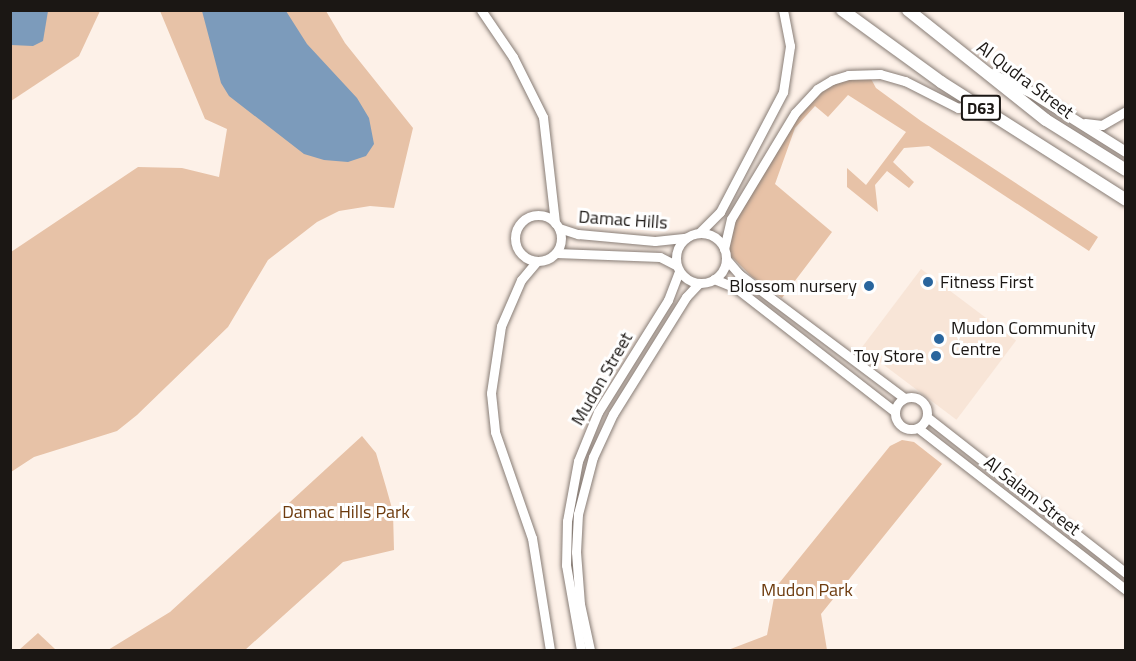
<!DOCTYPE html>
<html>
<head>
<meta charset="utf-8">
<style>
  body { margin:0 }
  #map { position:relative; width:1136px; height:661px; overflow:hidden; background:#fdf1e8; font-family:"Titillium Web",sans-serif }
  div>[style] { position:absolute }
  [style*='--x'] { left:calc(var(--x)*1px); top:calc(var(--y)*1px); width:calc(var(--w)*1px); rotate:calc(var(--a)*1deg) }
  .built>* { inset:0; background:#f8e5d7; transform-origin:0 0 }
  .green>* { inset:0; background:#e7c2a7 }
  .water>* { inset:0; background:#7c9bbb }
  .roads { filter:drop-shadow(0 0 2px #887d76) drop-shadow(0 0 2px #887d76) }
  .tertiary>* { height:9px; margin:-4.5px; padding:0 4.5px; transform-origin:4.5px; border-radius:4.5px; background:#fff }
  .tertiary>.ring { margin:-4.5px; padding:0; box-sizing:content-box; background:none; border:9px solid #fff; border-radius:50% }
  .secondary>* { height:10px; margin:-5px; padding:0 5px; transform-origin:5px; border-radius:5px; background:#fff }
  .primary>* { height:12px; margin:-6px; padding:0 6px; transform-origin:6px; border-radius:6px; background:#fff }
  .dots>* { width:16px; height:16px; translate:-50% -50%; box-sizing:border-box; border:3px solid #fff; border-radius:50% }
  span { translate:-50% -50%; white-space:nowrap; text-align:center; line-height:1.15; -webkit-text-stroke:6px #fff; paint-order:stroke }
  .shield-label span { padding:2px 4px; background:#fff; border:2px solid; border-radius:4px; -webkit-text-stroke-width:0 }
  .shield-label { font-size:16px; color:#1b1714; font-weight:700 }
  .street-label { font-size:18px; color:#1b1714 }
  .poi-label { font-size:18px; color:#1b1714 }
  .left { translate:0 -50%; text-align:left }
  .right { translate:-100% -50%; text-align:right }
  .park-label { font-size:18px; color:#6d3b0e }
  .frame { position:absolute; inset:0; border:12px solid #1b1714; pointer-events:none }
</style>
</head>
<body>
<div id="map">
  <div class="built">
    <div style="left:921px;top:269px;width:119px;height:99px;rotate:37deg"></div>
  </div>
  <div class="green">
    <div style="clip-path:polygon(10px 11px,100px 11px,79px 56px,11px 101px)"></div>
    <div style="clip-path:polygon(160px 11px,326px 11px,345px 43px,413px 128px,394px 208px,370px 206px,339px 211px,317px 222px,268px 260px,228px 327px,137px 415px,117px 431px,34px 457px,11px 472px,11px 252px,138px 167px,182px 168px,219px 177px,227px 129px,205px 119px)"></div>
    <div style="clip-path:polygon(870px 77px,876px 88px,921px 121px,1098px 237px,1089px 251px,929px 146px,904px 148px,893px 162px,914px 182px,909px 188px,887px 171px,875px 185px,878px 212px,847px 187px,847px 168px,866px 185px,906px 132px,848px 95px,828px 117px,815px 106px,795px 128px,775px 184px,832px 232px,782px 298px,751px 276px,728px 253px,728px 222px,792px 116px,834px 80px)"></div>
    <div style="clip-path:polygon(362px 436px,376px 453px,386px 487px,393px 512px,394px 550px,343px 562px,245px 650px,108px 650px,170px 612px)"></div>
    <div style="clip-path:polygon(902px 440px,914px 442px,942px 464px,821px 614px,827px 650px,728px 650px,767px 635px,776px 587px,890px 446px)"></div>
    <div style="clip-path:polygon(38px 633px,55px 649px,59px 650px,19px 650px)"></div>
  </div>
  <div class="water">
    <div style="clip-path:polygon(10px 11px,48px 11px,43px 41px,33px 46px,11px 45px)"></div>
    <div style="clip-path:polygon(202px 11px,286px 11px,307px 44px,357px 98px,369px 118px,374px 144px,366px 156px,348px 162px,324px 160px,304px 154px,229px 96px,221px 83px)"></div>
  </div>
  <div class="roads">
    <div class="tertiary">
      <div style="--x:481;--y:10;--w:57;--a:55.8"></div>
      <div style="--x:513;--y:57;--w:67;--a:63.4"></div>
      <div style="--x:543;--y:117;--w:107;--a:83.5"></div>
      <div style="--x:1085;--y:123;--w:17;--a:7"></div>
      <div style="--x:1102;--y:125;--w:28;--a:-30"></div>
      <div class="ring" style="left:515px;top:215px;width:37px;height:37px"></div>
      <div style="--x:559;--y:228;--w:20;--a:18"></div>
      <div style="--x:578;--y:234;--w:77;--a:5.2"></div>
      <div style="--x:655;--y:241;--w:31;--a:-6"></div>
      <div class="ring" style="left:676px;top:233px;width:41px;height:41px"></div>
      <div style="--x:699;--y:233;--w:30;--a:-45"></div>
      <div style="--x:720;--y:212;--w:136;--a:-62.3"></div>
      <div style="--x:783;--y:92;--w:47;--a:-81.3"></div>
      <div style="--x:790;--y:46;--w:37;--a:-101"></div>
      <div style="--x:724;--y:249;--w:31;--a:-77"></div>
      <div style="--x:731;--y:219;--w:124;--a:-58.9"></div>
      <div style="--x:795;--y:113;--w:33;--a:-47"></div>
      <div style="--x:817;--y:89;--w:17;--a:-31"></div>
      <div style="--x:832;--y:80;--w:17;--a:-17"></div>
      <div style="--x:848;--y:75;--w:32;--a:-2"></div>
      <div style="--x:880;--y:74;--w:26;--a:16"></div>
      <div style="--x:905;--y:81;--w:59;--a:27"></div>
      <div style="--x:958;--y:108;--w:18;--a:-13"></div>
      <div style="--x:556;--y:253;--w:104;--a:2.2"></div>
      <div style="--x:660;--y:257;--w:18;--a:27"></div>
      <div style="--x:726;--y:259;--w:20;--a:49"></div>
      <div style="--x:739;--y:274;--w:206;--a:36.9"></div>
      <div style="--x:537;--y:261;--w:25;--a:130"></div>
      <div style="--x:521;--y:280;--w:50;--a:113.5"></div>
      <div style="--x:501;--y:326;--w:68;--a:98.5"></div>
      <div style="--x:491;--y:393;--w:39;--a:84"></div>
      <div style="--x:495;--y:432;--w:112;--a:70.8"></div>
      <div style="--x:532;--y:538;--w:113;--a:80.9"></div>
      <div style="--x:714;--y:279;--w:24;--a:22"></div>
      <div style="--x:736;--y:288;--w:200;--a:37.9"></div>
      <div class="ring" style="left:895px;top:397px;width:23px;height:23px"></div>
      <div style="--x:927;--y:417;--w:253;--a:38.1"></div>
      <div style="--x:918;--y:428;--w:264;--a:37.9"></div>
      <div style="--x:581;--y:650;--w:86;--a:-100"></div>
      <div style="--x:566;--y:565;--w:44;--a:-88.7"></div>
      <div style="--x:567;--y:521;--w:61;--a:-79.6"></div>
      <div style="--x:578;--y:461;--w:53;--a:-67.8"></div>
      <div style="--x:598;--y:412;--w:132;--a:-58"></div>
      <div style="--x:668;--y:300;--w:30;--a:-69"></div>
      <div style="--x:590;--y:650;--w:47;--a:-102.3"></div>
      <div style="--x:580;--y:604;--w:52;--a:-94.4"></div>
      <div style="--x:576;--y:552;--w:38;--a:-87"></div>
      <div style="--x:578;--y:514;--w:59;--a:-75.3"></div>
      <div style="--x:593;--y:457;--w:47;--a:-65.1"></div>
      <div style="--x:613;--y:414;--w:138;--a:-58"></div>
      <div style="--x:686;--y:297;--w:19;--a:-47"></div>
    </div>
    <div class="secondary">
      <div style="--x:991;--y:74;--w:45;--a:24.9"></div>
      <div style="--x:1032;--y:93;--w:111;--a:32.1"></div>
    </div>
    <div class="primary">
      <div style="--x:842;--y:10;--w:122;--a:36"></div>
      <div style="--x:941;--y:82;--w:219;--a:32.5"></div>
      <div style="--x:908;--y:10;--w:176;--a:38.6"></div>
      <div style="--x:1046;--y:120;--w:94;--a:32"></div>
    </div>
  </div>
  <div class="dots">
    <div style="left:928px;top:282px;background:#29659d"></div>
    <div style="left:869px;top:286px;background:#29659d"></div>
    <div style="left:939px;top:339px;background:#29659d"></div>
    <div style="left:936px;top:356px;background:#29659d"></div>
  </div>
  <div class="shield-label">
    <span style="left:981px;top:108px">D63</span>
  </div>
  <div class="street-label">
    <span style="left:1025px;top:80px;rotate:37deg">Al Qudra Street</span>
    <span style="left:623px;top:220px;rotate:4deg">Damac Hills</span>
    <span style="left:602px;top:379px;rotate:-60deg">Mudon Street</span>
    <span style="left:1032px;top:496px;rotate:38deg">Al Salam Street</span>
  </div>
  <div class="poi-label">
    <span class="left" style="left:940px;top:282px">Fitness First</span>
    <span class="right" style="left:857px;top:286px">Blossom nursery</span>
    <span class="left" style="left:951px;top:339px">Mudon Community<br>Centre</span>
    <span class="right" style="left:924px;top:356px">Toy Store</span>
  </div>
  <div class="park-label">
    <span style="left:346px;top:512px">Damac Hills Park</span>
    <span style="left:807px;top:590px">Mudon Park</span>
  </div>
  <div class="frame"></div>
</div>
</body>
</html>
